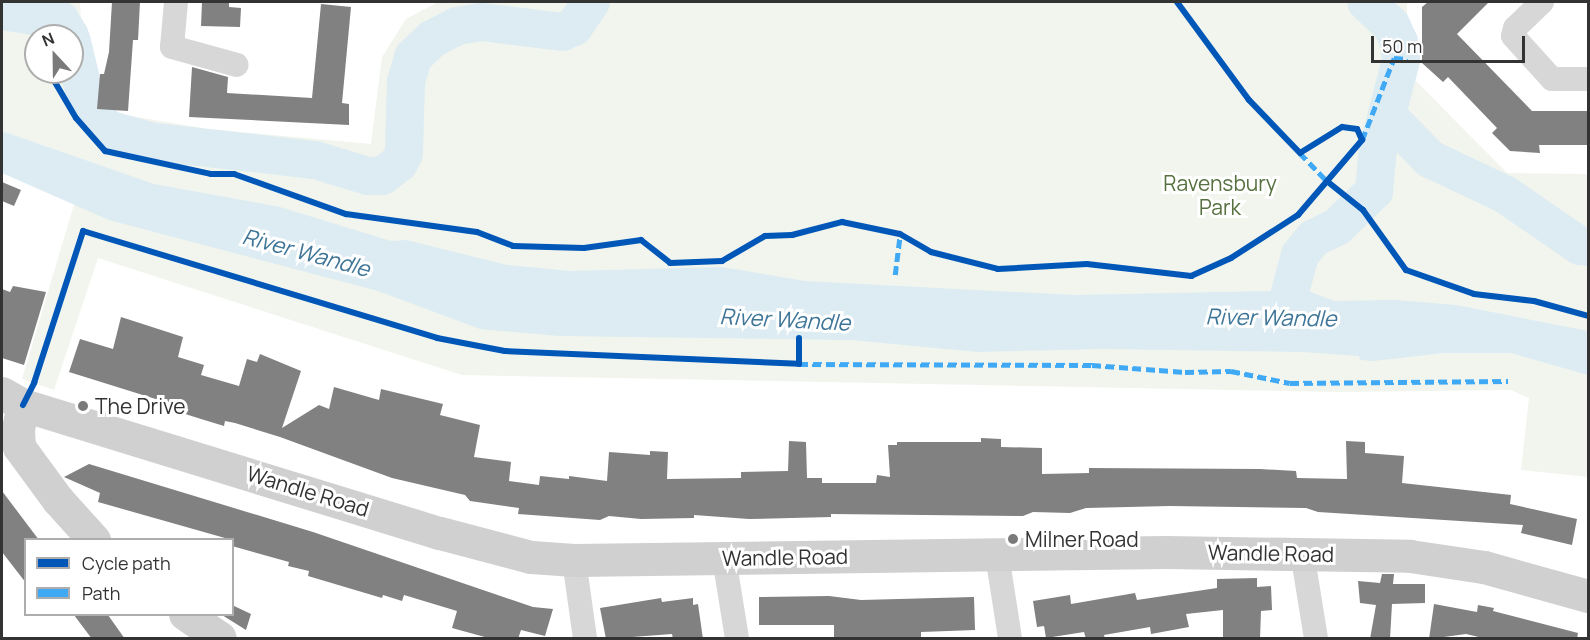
<!DOCTYPE html>
<html>
<head>
<meta charset="utf-8">
<style>
  body { margin:0 }
  #map { position:relative; width:1590px; height:640px; overflow:hidden; background:#fff; font-family:Manrope,sans-serif }
  div>[style] { position:absolute }
  [style*='--x'] { left:calc(var(--x)*1px); top:calc(var(--y)*1px); width:calc(var(--w)*1px); rotate:calc(var(--a)*1deg) }
  .green>* { inset:0; background:#f1f5ed }
  .water>* { inset:0; background:#ddebf3 }
  .river>* { height:38px; margin:-19px; padding:0 19px; transform-origin:19px; border-radius:19px; background:#ddebf3 }
  .building>* { inset:0; background:#818181 }
  .street>* { height:24px; margin:-12px; padding:0 12px; transform-origin:12px; border-radius:12px; background:#d7d7d7 }
  .secondary>* { height:33px; margin:-16.5px; padding:0 16.5px; transform-origin:16.5px; border-radius:16.5px; background:#d0d0d0 }
  .quiet>* { height:4.5px; margin-top:-2.25px; transform-origin:0; background:repeating-linear-gradient(90deg,#3fa9f5 0 9px,transparent 0 13.5px) }
  .cycleway>* { height:6px; margin:-3px; padding:0 3px; transform-origin:3px; border-radius:3px; background:#0057b8 }
  .dots>* { width:16px; height:16px; translate:-50% -50%; box-sizing:border-box; border:3px solid #fff; border-radius:50% }
  span { translate:-50% -50%; white-space:nowrap; text-align:center; line-height:1.15; -webkit-text-stroke:6px #fff; paint-order:stroke }
  .park-label { font-size:21px; color:#56703f }
  .poi-label { font-size:21px; color:#333 }
  .left { translate:0 -50%; text-align:left }
  .street-label { font-size:21px; color:#333 }
  .water-label { font-size:22px; color:#3f7597; font-style:italic }
  .frame { position:absolute; inset:0; border:3px solid #333; pointer-events:none }
  .legend { position:absolute; left:24px; top:538px; width:210px; height:78px; box-sizing:border-box; background:#fff; border:2px solid #adadad; margin:0; padding:8px 10px; list-style:none; font-size:18px; color:#333 }
  .legend li { display:flex; align-items:center; gap:12px; height:30px }
  .legend b { width:30px; border:2px solid #adadad }
  .north { position:absolute; left:24px; top:24px; width:60px; height:60px; box-sizing:border-box; background:#fff; border:2px solid #adadad; border-radius:50%; rotate:338deg; font-size:16px; font-weight:700; line-height:24px; text-align:center; color:#333 }
  .north::after { content:''; display:block; margin:auto; width:21px; height:27px; background:#7a7a7a; clip-path:polygon(50% 0,100% 100%,50% 72%,0 100%) }
  .scale { position:absolute; left:1371px; top:36px; width:154px; height:27px; box-sizing:border-box; border:3px solid #333; border-top:0; padding-left:8px; font-size:18px; line-height:21px; white-space:nowrap; color:#333; -webkit-text-stroke:4px #fff; paint-order:stroke }
</style>
</head>
<body>
<div id="map">
  <div class="green">
    <div style="clip-path:polygon(evenodd,2px 2px,80px 2px,82px 43px,95px 110px,208px 129px,371px 144px,382px 57px,406px 19px,438px 2px,1374px 2px,1395px 21px,1385px 2px,1407px 2px,1406px 71px,1507px 173px,1588px 174px,1588px 477px,1521px 470px,1529px 398px,1511px 390px,1337px 392px,462px 375px,98px 258px,54px 390px,22px 379px,87px 161px,2px 131px,2px 2px,36px 36px,72px 36px,72px 72px,36px 72px,36px 36px)"></div>
  </div>
  <div class="water">
    <div style="clip-path:polygon(2px 131px,154px 184px,280px 207px,391px 241px,406px 240px,507px 265px,570px 271px,722px 267px,805px 281px,1073px 295px,1274px 291px,1298px 287px,1334px 301px,1395px 300px,1456px 305px,1588px 331px,1588px 375px,1511px 353px,1443px 353px,1374px 361px,1360px 360px,1359px 356px,1303px 352px,1104px 349px,977px 352px,852px 340px,560px 336px,480px 329px,378px 291px,109px 220px,2px 173px)"></div>
  </div>
  <div class="river">
    <div style="--x:2;--y:11;--w:59;--a:8.8"></div>
    <div style="--x:60;--y:20;--w:19;--a:58"></div>
    <div style="--x:72;--y:42;--w:65;--a:76.6"></div>
    <div style="--x:87;--y:105;--w:31;--a:50"></div>
    <div style="--x:107;--y:129;--w:49;--a:15.5"></div>
    <div style="--x:154;--y:142;--w:162;--a:6.4"></div>
    <div style="--x:315;--y:160;--w:55;--a:16.8"></div>
    <div style="--x:368;--y:176;--w:14;--a:0"></div>
    <div style="--x:382;--y:176;--w:21;--a:-37"></div>
    <div style="--x:399;--y:163;--w:11;--a:-63"></div>
    <div style="--x:404;--y:153;--w:71;--a:-88.4"></div>
    <div style="--x:406;--y:82;--w:26;--a:-74"></div>
    <div style="--x:413;--y:57;--w:26;--a:-43"></div>
    <div style="--x:432;--y:39;--w:28;--a:-27"></div>
    <div style="--x:457;--y:26;--w:25;--a:-9"></div>
    <div style="--x:482;--y:22;--w:81;--a:7.1"></div>
    <div style="--x:562;--y:32;--w:13;--a:-23"></div>
    <div style="--x:574;--y:27;--w:30;--a:-56"></div>
    <div style="--x:1387;--y:115;--w:62;--a:45.7"></div>
    <div style="--x:1430;--y:159;--w:84;--a:25.3"></div>
    <div style="--x:1506;--y:195;--w:90;--a:34.6"></div>
    <div style="--x:1580;--y:246;--w:8;--a:7"></div>
    <div style="--x:1284;--y:314;--w:61;--a:-74.8"></div>
    <div style="--x:1300;--y:255;--w:22;--a:-51"></div>
    <div style="--x:1314;--y:238;--w:25;--a:-26"></div>
    <div style="--x:1337;--y:227;--w:52;--a:-44.2"></div>
    <div style="--x:1374;--y:191;--w:42;--a:-84.6"></div>
    <div style="--x:1378;--y:149;--w:92;--a:-75.5"></div>
    <div style="--x:1401;--y:60;--w:18;--a:-96"></div>
    <div style="--x:1399;--y:42;--w:19;--a:-115"></div>
    <div style="--x:1391;--y:25;--w:34;--a:-137"></div>
  </div>
  <div class="building">
    <div style="clip-path:polygon(112px 2px,140px 2px,138px 40px,133px 40px,128px 111px,97px 109px,100px 74px,104px 74px,109px 52px)"></div>
    <div style="clip-path:polygon(202px 2px,229px 2px,229px 7px,241px 8px,240px 27px,201px 26px)"></div>
    <div style="clip-path:polygon(1428px 2px,1489px 2px,1457px 34px,1532px 111px,1588px 111px,1588px 145px,1539px 145px,1540px 153px,1510px 151px,1492px 133px,1497px 128px,1448px 77px,1443px 82px,1422px 63px,1422px 7px)"></div>
    <div style="clip-path:polygon(321px 4px,351px 7px,342px 103px,349px 104px,349px 125px,189px 117px,192px 67px,228px 77px,227px 93px,312px 98px)"></div>
    <div style="clip-path:polygon(2px 182px,21px 190px,14px 206px,2px 201px)"></div>
    <div style="clip-path:polygon(13px 286px,46px 292px,24px 365px,2px 358px,2px 289px,10px 292px)"></div>
    <div style="clip-path:polygon(121px 317px,183px 337px,178px 357px,204px 365px,201px 375px,239px 386px,247px 359px,257px 362px,260px 354px,301px 371px,282px 428px,319px 405px,329px 409px,334px 387px,379px 400px,381px 389px,443px 404px,440px 415px,480px 425px,474px 457px,511px 462px,509px 481px,539px 485px,540px 476px,569px 479px,569px 476px,607px 481px,609px 452px,650px 455px,650px 451px,668px 452px,667px 479px,741px 478px,741px 472px,788px 471px,789px 441px,806px 442px,807px 478px,822px 478px,822px 483px,876px 483px,877px 475px,890px 477px,888px 445px,897px 445px,897px 442px,981px 442px,981px 438px,1001px 439px,1001px 447px,1042px 448px,1042px 474px,1089px 473px,1089px 468px,1260px 469px,1296px 471px,1297px 478px,1347px 479px,1346px 441px,1365px 442px,1365px 453px,1404px 456px,1402px 483px,1511px 495px,1510px 504px,1577px 519px,1572px 545px,1521px 533px,1523px 525px,1318px 512px,1306px 508px,1170px 506px,1086px 508px,1070px 513px,1033px 512px,1023px 516px,831px 514px,831px 517px,749px 519px,694px 515px,694px 518px,641px 519px,609px 516px,600px 520px,518px 514px,519px 508px,470px 501px,465px 495px,392px 478px,280px 437px,235px 423px,225px 421px,224px 426px,201px 419px,160px 406px,162px 401px,69px 372px,80px 339px,113px 349px)"></div>
    <div style="clip-path:polygon(89px 464px,313px 532px,533px 607px,553px 609px,545px 636px,521px 630px,518px 639px,492px 639px,452px 628px,457px 611px,404px 595px,402px 601px,383px 595px,382px 598px,308px 576px,309px 571px,288px 566px,289px 562px,232px 546px,232px 540px,98px 502px,100px 493px,64px 477px)"></div>
    <div style="clip-path:polygon(2px 491px,39px 540px,26px 540px,26px 583px,2px 552px)"></div>
    <div style="clip-path:polygon(1382px 574px,1394px 574px,1393px 584px,1425px 584px,1425px 603px,1392px 604px,1390px 639px,1370px 639px,1376px 605px,1360px 603px,1358px 581px,1380px 583px)"></div>
    <div style="clip-path:polygon(1257px 578px,1257px 587px,1271px 586px,1272px 610px,1261px 611px,1260px 639px,1223px 639px,1223px 610px,1186px 614px,1189px 627px,1151px 634px,1150px 627px,1104px 635px,1105px 639px,1086px 639px,1084px 632px,1046px 638px,1044px 626px,1037px 627px,1033px 601px,1070px 595px,1071px 604px,1135px 593px,1137px 600px,1217px 588px,1217px 579px)"></div>
    <div style="clip-path:polygon(829px 596px,861px 600px,974px 597px,975px 630px,921px 632px,921px 639px,842px 639px,834px 637px,834px 625px,759px 625px,759px 597px)"></div>
    <div style="clip-path:polygon(661px 598px,662px 602px,693px 598px,693px 605px,698px 604px,703px 639px,673px 639px,672px 634px,606px 639px,600px 608px)"></div>
    <div style="clip-path:polygon(1434px 604px,1477px 612px,1478px 605px,1494px 608px,1493px 611px,1578px 633px,1577px 639px,1487px 639px,1466px 634px,1429px 639px)"></div>
    <div style="clip-path:polygon(232px 605px,251px 614px,246px 630px,222px 615px,232px 615px)"></div>
    <div style="clip-path:polygon(74px 615px,108px 615px,125px 639px,92px 639px)"></div>
  </div>
  <div class="street">
    <div style="--x:176;--y:2;--w:45;--a:95.1"></div>
    <div style="--x:172;--y:47;--w:67;--a:15.5"></div>
    <div style="--x:1542;--y:2;--w:37;--a:136"></div>
    <div style="--x:1515;--y:28;--w:8;--a:104"></div>
    <div style="--x:1513;--y:36;--w:58;--a:47.8"></div>
    <div style="--x:1552;--y:79;--w:36;--a:0"></div>
    <div style="--x:1302;--y:552;--w:87;--a:80.8"></div>
    <div style="--x:997;--y:555;--w:84;--a:81.1"></div>
    <div style="--x:724;--y:558;--w:81;--a:80.8"></div>
    <div style="--x:574;--y:560;--w:79;--a:82"></div>
  </div>
  <div class="secondary">
    <div style="--x:2;--y:393;--w:24;--a:30"></div>
    <div style="--x:23;--y:405;--w:436;--a:17.1"></div>
    <div style="--x:440;--y:533;--w:94;--a:14.8"></div>
    <div style="--x:531;--y:557;--w:43;--a:4"></div>
    <div style="--x:574;--y:560;--w:592;--a:-0.77"></div>
    <div style="--x:1166;--y:552;--w:244;--a:0.9"></div>
    <div style="--x:1410;--y:556;--w:75;--a:8.5"></div>
    <div style="--x:1484;--y:567;--w:108;--a:15.6"></div>
    <div style="--x:23;--y:405;--w:25;--a:102"></div>
    <div style="--x:18;--y:429;--w:18;--a:87"></div>
    <div style="--x:19;--y:447;--w:66;--a:53.7"></div>
    <div style="--x:58;--y:500;--w:54;--a:48"></div>
    <div style="--x:185;--y:614;--w:42;--a:34.4"></div>
  </div>
  <div class="quiet">
    <div style="--x:1362;--y:140;--w:88;--a:-68.7"></div>
    <div style="--x:1394;--y:58;--w:14;--a:4"></div>
    <div style="--x:1300;--y:153;--w:40;--a:46"></div>
    <div style="--x:895;--y:275;--w:41;--a:-83"></div>
    <div style="--x:799;--y:364;--w:293;--a:0.2"></div>
    <div style="--x:1092;--y:365;--w:93;--a:4.3"></div>
    <div style="--x:1185;--y:372;--w:46;--a:-1.2"></div>
    <div style="--x:1231;--y:371;--w:60;--a:11.5"></div>
    <div style="--x:1290;--y:383;--w:218;--a:-0.5"></div>
  </div>
  <div class="cycleway">
    <div style="--x:49;--y:72;--w:53;--a:59.6"></div>
    <div style="--x:76;--y:118;--w:44;--a:48.7"></div>
    <div style="--x:105;--y:151;--w:108;--a:12.2"></div>
    <div style="--x:211;--y:174;--w:23;--a:0"></div>
    <div style="--x:234;--y:174;--w:119;--a:19.7"></div>
    <div style="--x:346;--y:214;--w:132;--a:7.8"></div>
    <div style="--x:477;--y:232;--w:39;--a:21"></div>
    <div style="--x:513;--y:246;--w:71;--a:1.6"></div>
    <div style="--x:584;--y:248;--w:58;--a:-8"></div>
    <div style="--x:641;--y:240;--w:37;--a:38"></div>
    <div style="--x:670;--y:263;--w:52;--a:-2.2"></div>
    <div style="--x:722;--y:261;--w:50;--a:-30.2"></div>
    <div style="--x:765;--y:236;--w:27;--a:-2"></div>
    <div style="--x:792;--y:235;--w:52;--a:-14.6"></div>
    <div style="--x:842;--y:222;--w:59;--a:11.7"></div>
    <div style="--x:900;--y:234;--w:36;--a:30"></div>
    <div style="--x:931;--y:252;--w:69;--a:14.2"></div>
    <div style="--x:998;--y:269;--w:89;--a:-3.2"></div>
    <div style="--x:1087;--y:264;--w:105;--a:6.6"></div>
    <div style="--x:1191;--y:276;--w:44;--a:-24.2"></div>
    <div style="--x:1231;--y:258;--w:80;--a:-32.7"></div>
    <div style="--x:1298;--y:215;--w:99;--a:-49.5"></div>
    <div style="--x:1362;--y:140;--w:12;--a:-114"></div>
    <div style="--x:1357;--y:129;--w:15;--a:-172"></div>
    <div style="--x:1342;--y:127;--w:49;--a:148.2"></div>
    <div style="--x:1300;--y:153;--w:74;--a:-133.9"></div>
    <div style="--x:1249;--y:100;--w:122;--a:-126.3"></div>
    <div style="--x:1328;--y:182;--w:45;--a:38.7"></div>
    <div style="--x:1363;--y:210;--w:74;--a:54.4"></div>
    <div style="--x:1406;--y:270;--w:72;--a:19.4"></div>
    <div style="--x:1474;--y:294;--w:60;--a:6.7"></div>
    <div style="--x:1534;--y:301;--w:56;--a:15.5"></div>
    <div style="--x:23;--y:405;--w:25;--a:-63"></div>
    <div style="--x:34;--y:383;--w:160;--a:-72.1"></div>
    <div style="--x:83;--y:231;--w:370;--a:16.8"></div>
    <div style="--x:437;--y:338;--w:69;--a:10.8"></div>
    <div style="--x:505;--y:351;--w:294;--a:2.5"></div>
    <div style="--x:799;--y:364;--w:26;--a:-90"></div>
  </div>
  <div class="dots">
    <div style="left:83px;top:406px;background:#7a7a7a"></div>
    <div style="left:1013px;top:539px;background:#7a7a7a"></div>
  </div>
  <div class="park-label">
    <span style="left:1220px;top:195px">Ravensbury<br>Park</span>
  </div>
  <div class="poi-label">
    <span class="left" style="left:95px;top:406px">The Drive</span>
    <span class="left" style="left:1025px;top:539px">Milner Road</span>
  </div>
  <div class="street-label">
    <span style="left:308px;top:491px;rotate:17deg">Wandle Road</span>
    <span style="left:1271px;top:553px;rotate:1deg">Wandle Road</span>
    <span style="left:785px;top:557px;rotate:-1deg">Wandle Road</span>
  </div>
  <div class="water-label">
    <span style="left:306px;top:253px;rotate:15deg">River Wandle</span>
    <span style="left:1271px;top:318px;rotate:1deg">River Wandle</span>
    <span style="left:785px;top:320px;rotate:3deg">River Wandle</span>
  </div>
  <div class="frame"></div>
  <ul class="legend">
  <li><b style="height:8px;background:#0057b8"></b>Cycle path</li>
  <li><b style="height:8px;background:#3fa9f5"></b>Path</li>
  </ul>
  <div class="north">N</div>
  <div class="scale">50 m</div>
</div>
</body>
</html>
